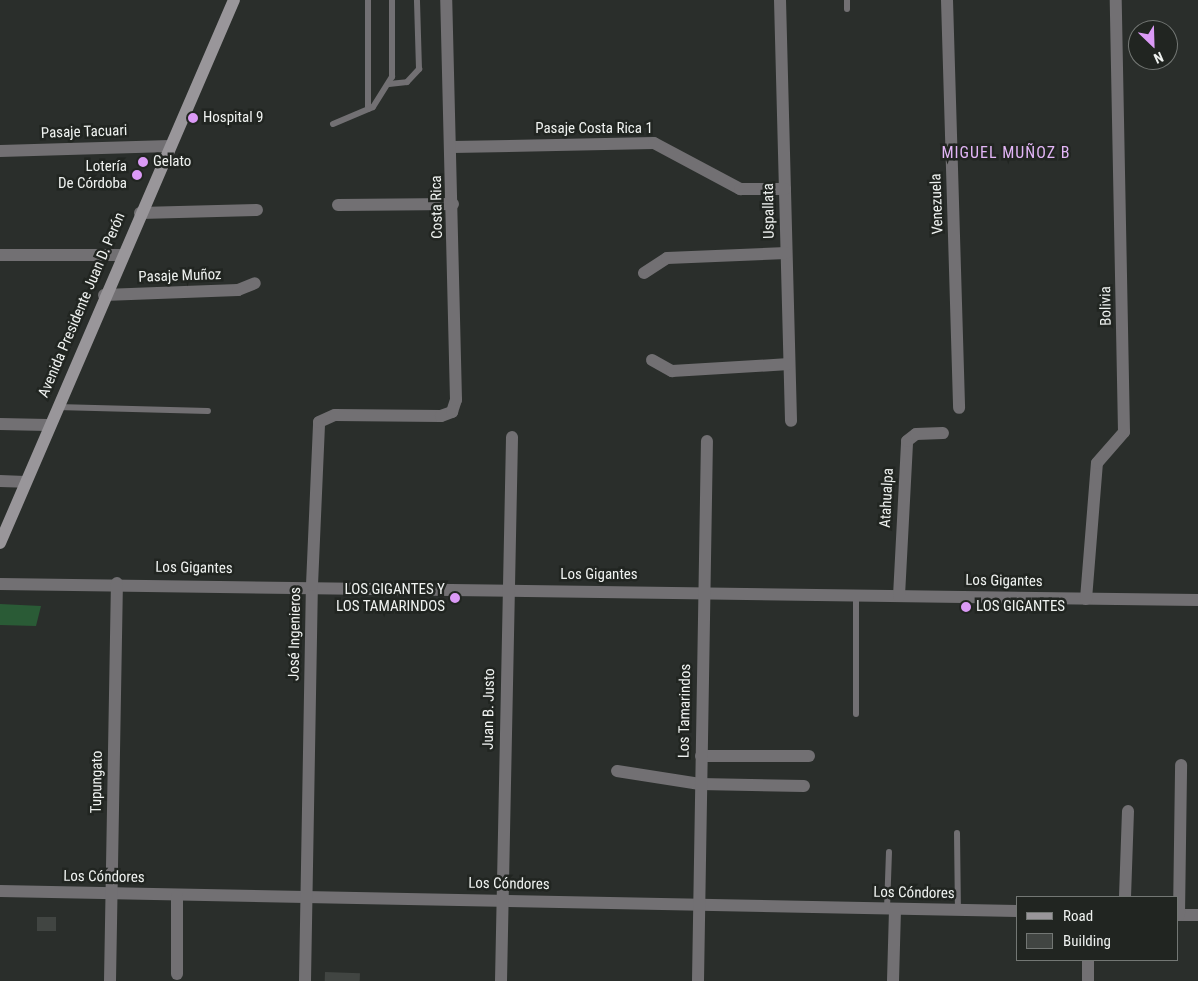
<!DOCTYPE html>
<html>
<head>
<meta charset="utf-8">
<style>
  body { margin:0 }
  #map { position:relative; width:1198px; height:981px; overflow:hidden; background:#2a2e2b; font-family:"Roboto Condensed",sans-serif }
  div>[style] { position:absolute }
  [style*='--x'] { left:calc(var(--x)*1px); top:calc(var(--y)*1px); width:calc(var(--w)*1px); rotate:calc(var(--a)*1deg) }
  .green>* { inset:0; background:#2a5b36 }
  .building>* { inset:0; background:#414542; transform-origin:0 0 }
  .lane>* { height:6px; margin:-3px; padding:0 3px; transform-origin:3px; border-radius:3px; background:#727073 }
  .street>* { height:12px; margin:-6px; padding:0 6px; transform-origin:6px; border-radius:6px; background:#727073 }
  .secondary>* { height:12px; margin:-6px; padding:0 6px; transform-origin:6px; border-radius:6px; background:#99969a }
  .dots>* { width:14px; height:14px; translate:-50% -50%; box-sizing:border-box; border:2px solid #212521; border-radius:50% }
  span { translate:-50% -50%; white-space:nowrap; text-align:center; line-height:1.15; -webkit-text-stroke:5px #212521; paint-order:stroke }
  .poi-label { font-size:15px; color:#eff2f0 }
  .left { translate:0 -50%; text-align:left }
  .right { translate:-100% -50%; text-align:right }
  .street-label { font-size:15px; color:#eff2f0 }
  .neighbourhood-label { font-size:16px; color:#e2b5f6; letter-spacing:1px }
  .legend { position:absolute; left:1016px; top:896px; width:162px; height:65px; box-sizing:border-box; background:#212521; border:1px solid #737774; margin:0; padding:6px 9px; list-style:none; font-size:15px; color:#eff2f0 }
  .legend li { display:flex; align-items:center; gap:10px; height:25px }
  .legend b { width:25px; border:1px solid #737774 }
  .north { position:absolute; left:1128px; top:20px; width:50px; height:50px; box-sizing:border-box; background:#212521; border:1px solid #737774; border-radius:50%; rotate:156deg; font-size:14px; font-weight:700; line-height:20px; text-align:center; color:#eff2f0 }
  .north::after { content:''; display:block; margin:auto; width:18px; height:22px; background:#db9af6; clip-path:polygon(50% 0,100% 100%,50% 72%,0 100%) }
</style>
</head>
<body>
<div id="map">
  <div class="green">
    <div style="clip-path:polygon(0 604px,41px 606px,36px 626px,0 625px)"></div>
  </div>
  <div class="building">
    <div style="left:37px;top:917px;width:19px;height:14px"></div>
    <div style="left:325px;top:972px;width:35px;height:9px;rotate:2deg"></div>
  </div>
  <div class="lane">
    <div style="--x:847;--y:0;--w:9;--a:90"></div>
    <div style="--x:389;--y:84;--w:18;--a:-6"></div>
    <div style="--x:407;--y:82;--w:18;--a:-47"></div>
    <div style="--x:419;--y:69;--w:69;--a:-91.7"></div>
    <div style="--x:368;--y:109;--w:109;--a:-90"></div>
    <div style="--x:333;--y:124;--w:43;--a:-23"></div>
    <div style="--x:373;--y:107;--w:36;--a:-58"></div>
    <div style="--x:392;--y:77;--w:77;--a:-90"></div>
    <div style="--x:57;--y:407;--w:151;--a:1.5"></div>
    <div style="--x:856;--y:714;--w:119;--a:-90"></div>
    <div style="--x:957;--y:833;--w:77;--a:89.3"></div>
    <div style="--x:887;--y:909;--w:57;--a:-88"></div>
  </div>
  <div class="street">
    <div style="--x:780;--y:0;--w:421;--a:88.5"></div>
    <div style="--x:947;--y:0;--w:408;--a:88.3"></div>
    <div style="--x:452;--y:147;--w:202;--a:-1.1"></div>
    <div style="--x:654;--y:143;--w:98;--a:28.1"></div>
    <div style="--x:740;--y:189;--w:45;--a:0"></div>
    <div style="--x:0;--y:151;--w:170;--a:-1.7"></div>
    <div style="--x:338;--y:205;--w:115;--a:-0.5"></div>
    <div style="--x:140;--y:213;--w:117;--a:-1.5"></div>
    <div style="--x:0;--y:255;--w:122;--a:0"></div>
    <div style="--x:644;--y:273;--w:27;--a:-33"></div>
    <div style="--x:667;--y:258;--w:119;--a:-2.4"></div>
    <div style="--x:104;--y:295;--w:134;--a:-2.1"></div>
    <div style="--x:238;--y:290;--w:18;--a:-22"></div>
    <div style="--x:652;--y:360;--w:23;--a:29"></div>
    <div style="--x:672;--y:371;--w:117;--a:-3.4"></div>
    <div style="--x:0;--y:424;--w:48;--a:1.2"></div>
    <div style="--x:0;--y:481;--w:25;--a:2"></div>
    <div style="--x:0;--y:584;--w:1198;--a:0.77"></div>
    <div style="--x:899;--y:596;--w:155;--a:-87"></div>
    <div style="--x:907;--y:441;--w:11;--a:-38"></div>
    <div style="--x:916;--y:434;--w:27;--a:-2"></div>
    <div style="--x:1086;--y:599;--w:136;--a:-85.4"></div>
    <div style="--x:1097;--y:463;--w:41;--a:-48.9"></div>
    <div style="--x:1124;--y:432;--w:432;--a:-91.1"></div>
    <div style="--x:701;--y:756;--w:108;--a:0"></div>
    <div style="--x:617;--y:771;--w:84;--a:8.9"></div>
    <div style="--x:700;--y:784;--w:104;--a:1.1"></div>
    <div style="--x:0;--y:891;--w:1017;--a:1.13"></div>
    <div style="--x:177;--y:896;--w:78;--a:90"></div>
    <div style="--x:1125;--y:897;--w:86;--a:-88"></div>
    <div style="--x:1177;--y:915;--w:21;--a:0"></div>
    <div style="--x:1179;--y:915;--w:150;--a:-89.2"></div>
    <div style="--x:110;--y:981;--w:398;--a:-89"></div>
    <div style="--x:305;--y:981;--w:396;--a:-89"></div>
    <div style="--x:312;--y:585;--w:163;--a:-87.5"></div>
    <div style="--x:319;--y:422;--w:17;--a:-24"></div>
    <div style="--x:335;--y:415;--w:106;--a:0.5"></div>
    <div style="--x:441;--y:416;--w:12;--a:-20"></div>
    <div style="--x:452;--y:412;--w:13;--a:-72"></div>
    <div style="--x:456;--y:400;--w:400;--a:-91.4"></div>
    <div style="--x:501;--y:981;--w:544;--a:-88.84"></div>
    <div style="--x:698;--y:981;--w:540;--a:-89.05"></div>
    <div style="--x:893;--y:981;--w:72;--a:-88.4"></div>
    <div style="--x:1088;--y:981;--w:21;--a:-90"></div>
  </div>
  <div class="secondary">
    <div style="--x:0;--y:543;--w:591;--a:-66.69"></div>
  </div>
  <div class="dots">
    <div style="left:193px;top:118px;background:#db9af6"></div>
    <div style="left:143px;top:162px;background:#db9af6"></div>
    <div style="left:137px;top:175px;background:#db9af6"></div>
    <div style="left:455px;top:598px;background:#db9af6"></div>
    <div style="left:966px;top:607px;background:#db9af6"></div>
  </div>
  <div class="poi-label">
    <span class="left" style="left:203px;top:118px">Hospital 9</span>
    <span class="left" style="left:153px;top:162px">Gelato</span>
    <span class="right" style="left:127px;top:175px">Lotería<br>De Córdoba</span>
    <span class="right" style="left:445px;top:598px">LOS GIGANTES Y<br>LOS TAMARINDOS</span>
    <span class="left" style="left:976px;top:607px">LOS GIGANTES</span>
  </div>
  <div class="street-label">
    <span style="left:594px;top:129px">Pasaje Costa Rica 1</span>
    <span style="left:84px;top:132px;rotate:-2deg">Pasaje Tacuari</span>
    <span style="left:937px;top:204px;rotate:-92deg">Venezuela</span>
    <span style="left:437px;top:207px;rotate:-91deg">Costa Rica</span>
    <span style="left:769px;top:211px;rotate:-91deg">Uspallata</span>
    <span style="left:180px;top:276px;rotate:-2deg">Pasaje Muñoz</span>
    <span style="left:82px;top:305px;rotate:-67deg">Avenida Presidente Juan D. Perón</span>
    <span style="left:1106px;top:306px;rotate:-91deg">Bolivia</span>
    <span style="left:887px;top:498px;rotate:-87deg">Atahualpa</span>
    <span style="left:194px;top:568px;rotate:1deg">Los Gigantes</span>
    <span style="left:599px;top:575px">Los Gigantes</span>
    <span style="left:1004px;top:581px;rotate:1deg">Los Gigantes</span>
    <span style="left:295px;top:634px;rotate:-89deg">José Ingenieros</span>
    <span style="left:489px;top:709px;rotate:-89deg">Juan B. Justo</span>
    <span style="left:685px;top:711px;rotate:-89deg">Los Tamarindos</span>
    <span style="left:97px;top:782px;rotate:-89deg">Tupungato</span>
    <span style="left:104px;top:877px;rotate:1deg">Los Cóndores</span>
    <span style="left:509px;top:884px;rotate:1deg">Los Cóndores</span>
    <span style="left:914px;top:893px;rotate:1deg">Los Cóndores</span>
  </div>
  <div class="neighbourhood-label">
    <span style="left:1006px;top:153px">MIGUEL MUÑOZ B</span>
  </div>
  <ul class="legend">
  <li><b style="height:6px;background:#99969a"></b>Road</li>
  <li><b style="height:14px;background:#414542"></b>Building</li>
  </ul>
  <div class="north">N</div>
</div>
</body>
</html>
